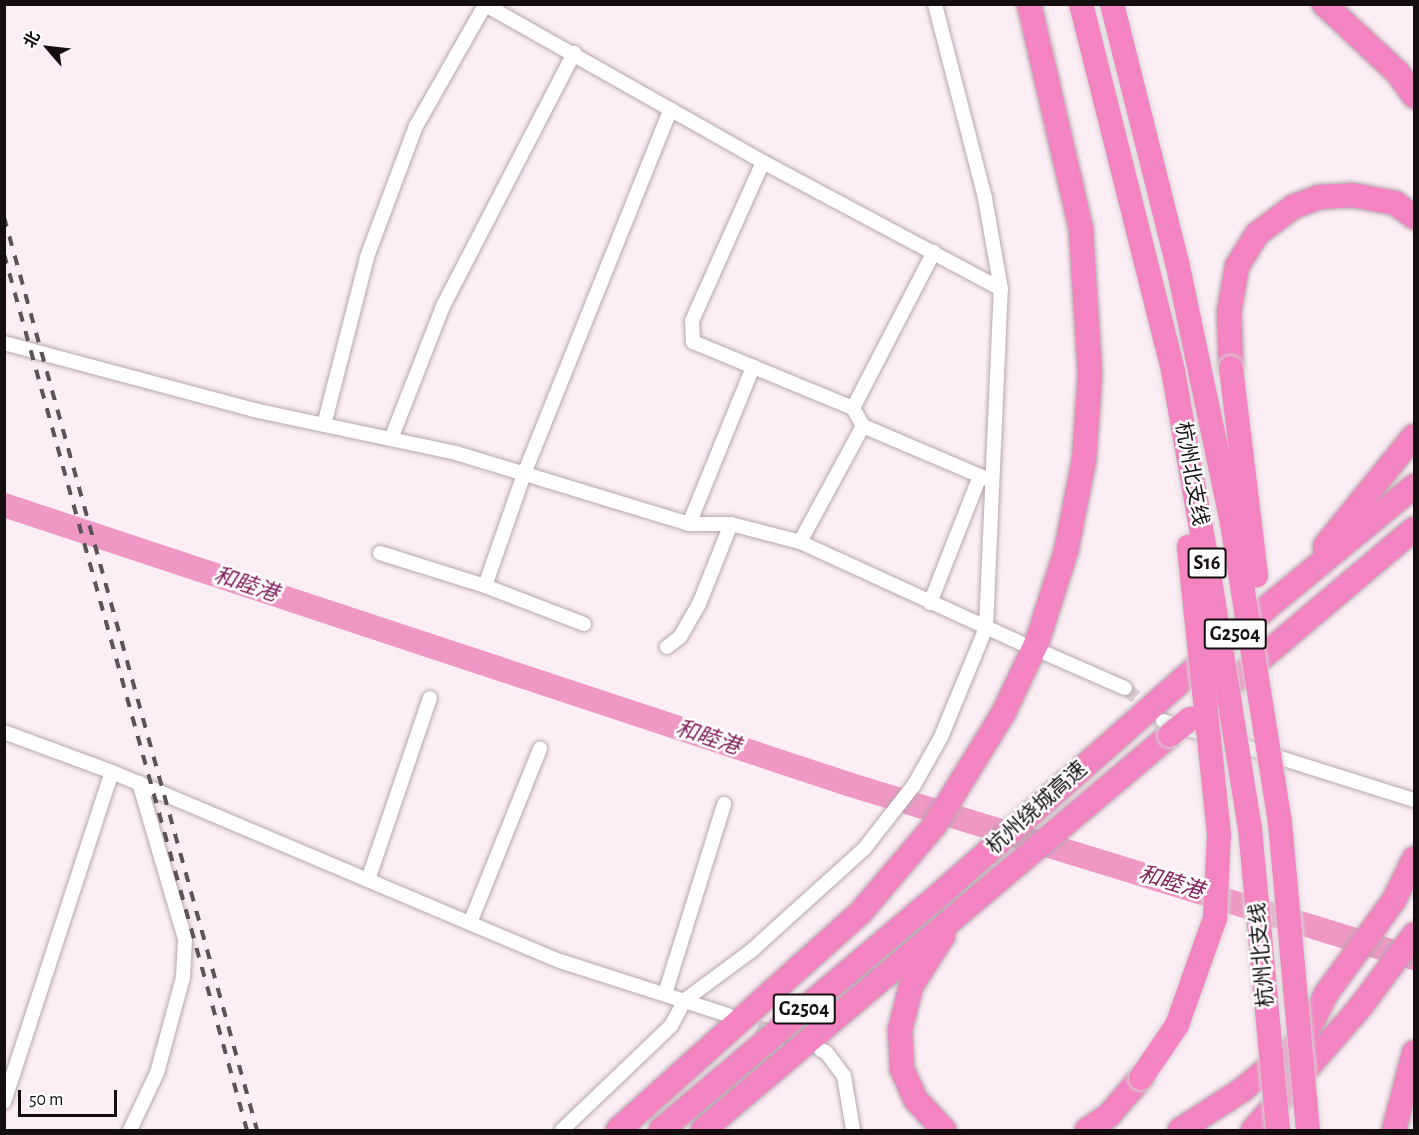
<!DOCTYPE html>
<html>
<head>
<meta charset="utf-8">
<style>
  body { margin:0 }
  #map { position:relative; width:1419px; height:1135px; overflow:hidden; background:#fdedf5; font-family:"Alegreya Sans","Noto Sans SC",sans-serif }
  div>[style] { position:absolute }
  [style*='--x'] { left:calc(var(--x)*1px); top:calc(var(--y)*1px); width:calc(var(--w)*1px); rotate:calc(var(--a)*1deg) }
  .river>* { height:24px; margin:-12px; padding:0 12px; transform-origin:12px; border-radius:12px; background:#ef98c6 }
  .street-tunnel>* { height:14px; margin-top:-7px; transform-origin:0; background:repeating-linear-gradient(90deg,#daccd3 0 14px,transparent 0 21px) }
  .roads { filter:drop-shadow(0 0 2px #b6a7ae) drop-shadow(0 0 2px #b6a7ae) }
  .street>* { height:14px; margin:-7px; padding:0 7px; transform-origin:7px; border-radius:7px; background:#fff }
  .highway>* { height:24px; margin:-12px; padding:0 12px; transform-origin:12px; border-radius:12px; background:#f383c1 }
  .rail>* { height:4px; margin-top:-2px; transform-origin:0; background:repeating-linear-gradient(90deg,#5c5357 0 10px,transparent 0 20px) }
  .bridges { filter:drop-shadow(0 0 2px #d5d4d4) drop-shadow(0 0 2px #d5d4d4) }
  .highway-bridge>* { height:24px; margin:-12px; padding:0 12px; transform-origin:12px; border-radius:12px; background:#f383c1 }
  span { translate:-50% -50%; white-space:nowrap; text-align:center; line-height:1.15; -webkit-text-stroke:5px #fff; paint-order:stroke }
  .shield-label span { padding:2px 4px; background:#fff; border:2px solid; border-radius:4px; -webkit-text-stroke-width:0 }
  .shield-label { font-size:20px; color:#140e11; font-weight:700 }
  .street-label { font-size:21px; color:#140e11 }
  .water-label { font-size:22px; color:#821f5d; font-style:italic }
  .frame { position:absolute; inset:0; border:6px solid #140e11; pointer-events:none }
  .north { position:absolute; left:18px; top:18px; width:60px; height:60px; -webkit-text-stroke:4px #fff; paint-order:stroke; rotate:298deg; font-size:16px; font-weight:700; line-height:24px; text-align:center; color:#140e11 }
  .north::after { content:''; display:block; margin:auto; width:21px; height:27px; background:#140e11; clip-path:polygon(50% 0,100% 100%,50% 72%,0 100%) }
  .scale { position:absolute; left:18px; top:1090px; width:99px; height:27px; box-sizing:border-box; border:3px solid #140e11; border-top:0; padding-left:8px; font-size:18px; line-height:21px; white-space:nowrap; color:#140e11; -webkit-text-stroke:4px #fff; paint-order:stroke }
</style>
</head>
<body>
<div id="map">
  <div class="river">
    <div style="--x:4;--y:505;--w:889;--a:18.29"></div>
    <div style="--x:848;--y:784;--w:592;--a:17.09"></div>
  </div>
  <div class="street-tunnel">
    <div style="--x:1125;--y:688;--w:37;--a:41"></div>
    <div style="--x:738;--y:1019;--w:74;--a:20.6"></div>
  </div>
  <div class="roads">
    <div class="street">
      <div style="--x:484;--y:4;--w:321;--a:29.5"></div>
      <div style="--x:763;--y:162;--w:270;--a:28.1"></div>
      <div style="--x:763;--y:162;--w:174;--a:114.1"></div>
      <div style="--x:692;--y:321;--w:21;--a:87"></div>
      <div style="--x:693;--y:342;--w:173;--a:22.4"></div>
      <div style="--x:853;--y:408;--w:21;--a:61"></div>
      <div style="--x:863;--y:426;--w:140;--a:23.1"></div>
      <div style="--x:4;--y:343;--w:259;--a:15"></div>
      <div style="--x:254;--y:410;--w:207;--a:12"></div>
      <div style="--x:456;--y:453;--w:244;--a:16.9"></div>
      <div style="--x:689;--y:524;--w:42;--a:0"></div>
      <div style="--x:731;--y:524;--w:71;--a:14.6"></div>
      <div style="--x:800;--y:542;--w:243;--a:24.6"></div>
      <div style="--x:853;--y:408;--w:176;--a:-62.6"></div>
      <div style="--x:324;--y:425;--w:173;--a:-75.6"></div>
      <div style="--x:367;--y:257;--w:140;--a:-69.5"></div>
      <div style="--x:416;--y:126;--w:139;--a:-60.3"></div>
      <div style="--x:391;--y:439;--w:145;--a:-68.6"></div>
      <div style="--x:444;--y:304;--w:283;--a:-62.6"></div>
      <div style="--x:689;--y:524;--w:170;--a:-67.8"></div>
      <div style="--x:800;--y:542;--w:132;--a:-61.5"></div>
      <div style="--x:380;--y:553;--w:110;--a:17.4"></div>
      <div style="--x:485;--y:586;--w:119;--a:-70.8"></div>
      <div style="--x:524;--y:474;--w:393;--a:-68.1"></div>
      <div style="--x:485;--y:586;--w:106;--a:21"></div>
      <div style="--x:930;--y:603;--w:136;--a:-68.5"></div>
      <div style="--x:667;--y:647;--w:16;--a:-38"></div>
      <div style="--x:680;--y:637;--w:38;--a:-60"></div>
      <div style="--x:699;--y:604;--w:86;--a:-68.2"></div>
      <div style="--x:1047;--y:654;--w:85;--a:23.6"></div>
      <div style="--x:1163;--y:721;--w:263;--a:17.5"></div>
      <div style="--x:4;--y:732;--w:115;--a:20.3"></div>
      <div style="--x:112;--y:772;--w:486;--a:22.9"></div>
      <div style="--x:560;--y:961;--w:176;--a:17.8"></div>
      <div style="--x:368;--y:880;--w:192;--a:-71.2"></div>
      <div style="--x:470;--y:923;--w:188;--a:-68.1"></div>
      <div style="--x:665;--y:994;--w:199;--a:-72.7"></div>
      <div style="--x:821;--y:1050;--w:5;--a:22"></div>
      <div style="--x:826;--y:1052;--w:30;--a:53"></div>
      <div style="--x:844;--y:1076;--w:55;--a:80.5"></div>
      <div style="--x:4;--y:1102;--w:347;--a:-71.9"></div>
      <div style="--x:130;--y:1130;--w:63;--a:-64.7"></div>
      <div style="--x:157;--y:1073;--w:99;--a:-74.8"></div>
      <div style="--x:183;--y:977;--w:38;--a:-87"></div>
      <div style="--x:185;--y:939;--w:163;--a:-106.4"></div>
      <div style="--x:562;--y:1130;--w:151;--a:-43.7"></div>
      <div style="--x:671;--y:1026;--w:30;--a:-62"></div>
      <div style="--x:685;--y:1000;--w:82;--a:-36.6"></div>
      <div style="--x:751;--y:951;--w:152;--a:-42.1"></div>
      <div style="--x:864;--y:849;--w:81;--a:-52"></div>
      <div style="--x:914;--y:785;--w:55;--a:-60.6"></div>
      <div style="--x:941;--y:737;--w:118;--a:-67.6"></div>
      <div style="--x:986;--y:628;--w:339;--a:-87.5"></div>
      <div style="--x:1001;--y:289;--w:92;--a:-100"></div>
      <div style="--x:985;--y:198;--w:200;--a:-104.5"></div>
    </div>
    <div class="highway">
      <div style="--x:1324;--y:4;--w:101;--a:43"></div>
      <div style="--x:1398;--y:73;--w:28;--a:55"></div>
      <div style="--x:1231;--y:368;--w:56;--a:-92"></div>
      <div style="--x:1229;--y:312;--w:47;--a:-80.1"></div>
      <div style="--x:1237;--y:266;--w:38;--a:-58"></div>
      <div style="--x:1257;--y:234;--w:45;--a:-36.9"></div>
      <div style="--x:1293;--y:207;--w:28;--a:-21"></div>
      <div style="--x:1319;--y:197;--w:33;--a:-3"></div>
      <div style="--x:1352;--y:195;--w:44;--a:10.5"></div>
      <div style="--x:1395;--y:203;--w:24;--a:36"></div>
      <div style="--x:1325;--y:546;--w:141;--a:-51"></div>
      <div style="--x:1214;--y:698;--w:262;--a:-40.2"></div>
      <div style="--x:943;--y:936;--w:59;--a:122.6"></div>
      <div style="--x:911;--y:986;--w:45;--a:104"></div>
      <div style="--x:900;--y:1030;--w:39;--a:87"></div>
      <div style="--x:902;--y:1069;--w:34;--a:66"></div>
      <div style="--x:916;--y:1100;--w:41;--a:47"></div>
      <div style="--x:618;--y:1130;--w:325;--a:-41.9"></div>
      <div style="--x:860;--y:913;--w:114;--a:-49.6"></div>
      <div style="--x:934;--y:826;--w:132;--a:-58.4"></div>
      <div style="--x:1003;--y:714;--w:80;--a:-64.7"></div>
      <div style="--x:1037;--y:642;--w:96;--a:-72.3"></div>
      <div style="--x:1066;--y:551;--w:93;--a:-78.8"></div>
      <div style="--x:1084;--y:460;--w:86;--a:-86"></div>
      <div style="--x:1090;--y:374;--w:145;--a:-93.6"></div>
      <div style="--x:1081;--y:229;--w:231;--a:-103"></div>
      <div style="--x:661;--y:1130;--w:375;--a:-40.2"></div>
      <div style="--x:947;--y:888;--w:363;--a:-41.5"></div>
      <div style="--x:1219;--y:647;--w:253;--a:-39.5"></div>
      <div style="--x:703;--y:1130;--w:612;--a:-40.23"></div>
      <div style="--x:1087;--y:1130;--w:27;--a:-34"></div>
      <div style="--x:1109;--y:1115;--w:49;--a:-49.1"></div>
      <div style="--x:1180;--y:1130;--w:74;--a:-32.8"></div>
      <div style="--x:1242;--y:1090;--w:80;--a:-39.9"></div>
      <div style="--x:1303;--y:1039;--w:51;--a:-62.9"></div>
      <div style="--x:1326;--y:994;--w:116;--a:-54.1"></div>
      <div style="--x:1394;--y:900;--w:46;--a:-64"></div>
      <div style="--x:1253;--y:1130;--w:164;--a:-48.9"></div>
      <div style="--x:1361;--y:1006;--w:89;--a:-53.3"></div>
      <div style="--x:1394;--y:1130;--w:80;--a:-75.4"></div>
    </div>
  </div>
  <div class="rail">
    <div style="--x:4;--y:217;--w:947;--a:74.51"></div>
    <div style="--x:4;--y:254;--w:909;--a:74.5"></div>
  </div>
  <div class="bridges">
    <div class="highway-bridge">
      <div style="--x:1081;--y:4;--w:378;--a:75.9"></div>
      <div style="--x:1173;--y:371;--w:199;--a:79.9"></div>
      <div style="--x:1208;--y:567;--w:264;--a:80.9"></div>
      <div style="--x:1250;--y:828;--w:303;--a:84.7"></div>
      <div style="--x:1112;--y:4;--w:266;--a:75.9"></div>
      <div style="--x:1177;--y:262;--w:267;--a:78.1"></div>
      <div style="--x:1232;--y:523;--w:304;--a:80.9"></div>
      <div style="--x:1280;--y:823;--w:308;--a:84.8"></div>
      <div style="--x:1231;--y:368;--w:209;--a:83.1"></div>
      <div style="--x:1170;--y:735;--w:26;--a:-39"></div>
      <div style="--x:1141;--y:1078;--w:64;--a:-55.8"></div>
      <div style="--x:1177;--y:1025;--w:114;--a:-70.4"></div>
      <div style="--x:1215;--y:918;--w:84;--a:-87.3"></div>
      <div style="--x:1219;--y:834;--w:289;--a:-96"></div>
    </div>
  </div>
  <div class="shield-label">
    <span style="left:1207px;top:563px">S16</span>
    <span style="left:1235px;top:634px">G2504</span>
    <span style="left:804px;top:1009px">G2504</span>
  </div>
  <div class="street-label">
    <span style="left:1191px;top:474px;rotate:80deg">杭州北支线</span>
    <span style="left:1037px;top:808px;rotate:-42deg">杭州绕城高速</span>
    <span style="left:1262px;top:955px;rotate:-95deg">杭州北支线</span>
  </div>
  <div class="water-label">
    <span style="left:246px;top:585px;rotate:18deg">和睦港</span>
    <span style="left:708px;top:738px;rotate:18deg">和睦港</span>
    <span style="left:1171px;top:883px;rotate:17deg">和睦港</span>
  </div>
  <div class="frame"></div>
  <div class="north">北</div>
  <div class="scale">50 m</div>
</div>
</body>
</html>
